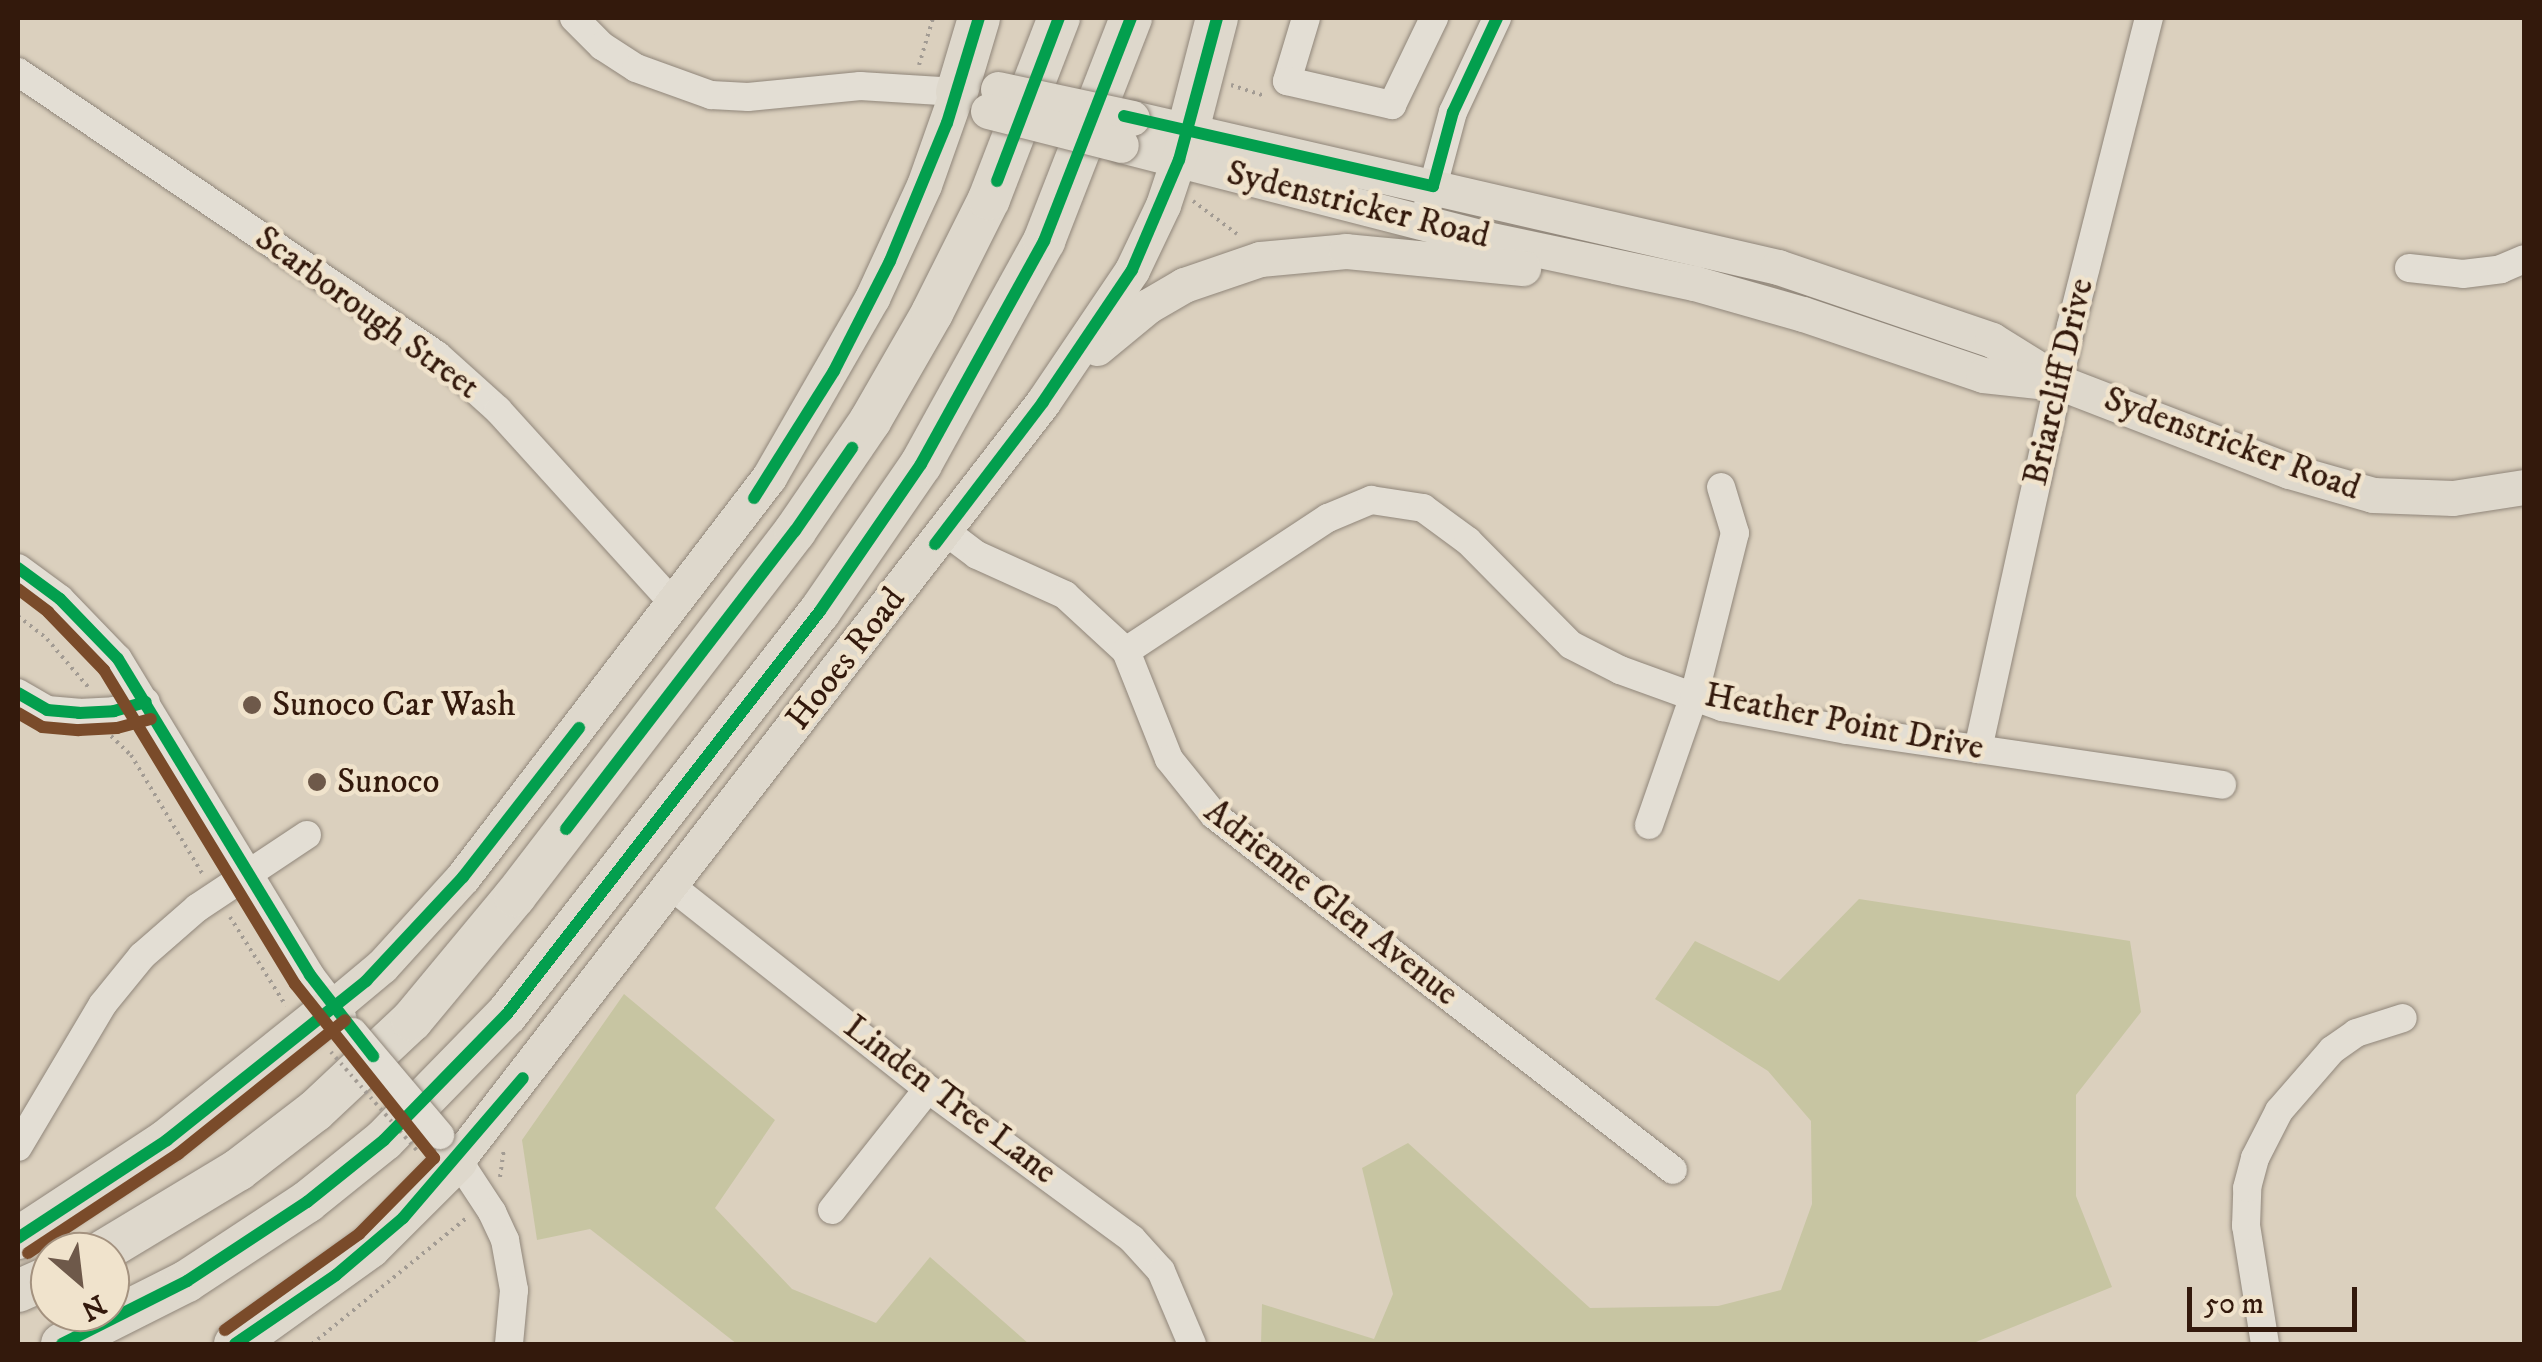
<!DOCTYPE html>
<html>
<head>
<meta charset="utf-8">
<style>
  body { margin:0 }
  #map { position:relative; width:2542px; height:1362px; overflow:hidden; background:#dbd0be; font-family:"IM FELL DW Pica",serif }
  div>[style] { position:absolute }
  [style*='--x'] { left:calc(var(--x)*1px); top:calc(var(--y)*1px); width:calc(var(--w)*1px); rotate:calc(var(--a)*1deg) }
  .green>* { inset:0; background:#c7c5a2 }
  .path>* { height:4px; margin-top:-2px; transform-origin:0; background:repeating-linear-gradient(90deg,#a29b93 0 2.5px,transparent 0 7.5px) }
  .roads { filter:drop-shadow(0 0 2px #90867a) drop-shadow(0 0 2px #90867a) }
  .minor>* { height:28px; margin:-14px; padding:0 14px; transform-origin:14px; border-radius:14px; background:#e3ded4 }
  .major>* { height:35px; margin:-17.5px; padding:0 17.5px; transform-origin:17.5px; border-radius:17.5px; background:#ded8cc }
  .highway>* { height:42px; margin:-21px; padding:0 21px; transform-origin:21px; border-radius:21px; background:#ded8cc }
  .path-bridge>* { height:4px; margin-top:-2px; transform-origin:0; background:repeating-linear-gradient(90deg,#a29b93 0 2.5px,transparent 0 7.5px) }
  .bridges { filter:drop-shadow(0 0 2px #90867a) drop-shadow(0 0 2px #90867a) }
  .minor-bridge>* { height:28px; margin:-14px; padding:0 14px; transform-origin:14px; border-radius:14px; background:#e3ded4 }
  .major-bridge>* { height:35px; margin:-17.5px; padding:0 17.5px; transform-origin:17.5px; border-radius:17.5px; background:#ded8cc }
  .bus-1>* { height:12px; margin:-6px; padding:0 6px; transform-origin:6px; border-radius:6px; background:#039f4e }
  .bus-2>* { height:12px; margin:-6px; padding:0 6px; transform-origin:6px; border-radius:6px; background:#7a4b2a }
  .dots>* { width:28px; height:28px; translate:-50% -50%; box-sizing:border-box; border:5px solid #f0e3cc; border-radius:50% }
  span { translate:-50% -50%; white-space:nowrap; text-align:center; line-height:1.15; -webkit-text-stroke:9px #f0e3cc; paint-order:stroke }
  .street-label { font-size:35px; color:#33190c }
  .poi-label { font-size:35px; color:#33190c }
  .left { translate:0 -50%; text-align:left }
  .frame { position:absolute; inset:0; border:20px solid #33190c; pointer-events:none }
  .north { position:absolute; left:30px; top:1232px; width:100px; height:100px; box-sizing:border-box; background:#f0e3cc; border:2px solid #a4927f; border-radius:50%; rotate:152deg; font-size:28px; font-weight:700; line-height:40px; text-align:center; color:#33190c }
  .north::after { content:''; display:block; margin:auto; width:35px; height:45px; background:#6e594a; clip-path:polygon(50% 0,100% 100%,50% 72%,0 100%) }
  .scale { position:absolute; left:2187px; top:1287px; width:170px; height:45px; box-sizing:border-box; border:5px solid #33190c; border-top:0; padding-left:12px; font-size:30px; line-height:35px; white-space:nowrap; color:#33190c; -webkit-text-stroke:8px #f0e3cc; paint-order:stroke }
</style>
</head>
<body>
<div id="map">
  <div class="green">
    <div style="clip-path:polygon(1859px 899px,2130px 941px,2141px 1012px,2076px 1095px,2076px 1196px,2112px 1287px,1971px 1344px,1261px 1344px,1262px 1304px,1374px 1339px,1393px 1294px,1362px 1168px,1408px 1143px,1590px 1308px,1718px 1306px,1781px 1290px,1812px 1204px,1811px 1121px,1768px 1071px,1655px 999px,1695px 941px,1779px 981px)"></div>
    <div style="clip-path:polygon(624px 994px,775px 1120px,715px 1208px,792px 1289px,876px 1323px,930px 1257px,1029px 1344px,737px 1344px,590px 1229px,537px 1240px,522px 1140px)"></div>
  </div>
  <div class="path">
    <div style="--x:919;--y:65;--w:49;--a:-73.4"></div>
    <div style="--x:1231;--y:85;--w:36;--a:18"></div>
    <div style="--x:1193;--y:201;--w:55;--a:36.9"></div>
    <div style="--x:18;--y:616;--w:37;--a:38"></div>
    <div style="--x:47;--y:639;--w:65;--a:49.4"></div>
    <div style="--x:111;--y:736;--w:28;--a:44"></div>
    <div style="--x:131;--y:755;--w:140;--a:59"></div>
    <div style="--x:230;--y:917;--w:105;--a:57.8"></div>
    <div style="--x:500;--y:1177;--w:29;--a:-82"></div>
    <div style="--x:312;--y:1344;--w:198;--a:-39.2"></div>
  </div>
  <div class="roads">
    <div class="minor">
      <div style="--x:574;--y:18;--w:40;--a:45"></div>
      <div style="--x:602;--y:46;--w:40;--a:32.9"></div>
      <div style="--x:636;--y:68;--w:80;--a:19.8"></div>
      <div style="--x:711;--y:95;--w:37;--a:3"></div>
      <div style="--x:748;--y:97;--w:113;--a:-5.6"></div>
      <div style="--x:860;--y:86;--w:97;--a:3.5"></div>
      <div style="--x:1306;--y:18;--w:66;--a:106.8"></div>
      <div style="--x:1287;--y:81;--w:108;--a:12.9"></div>
      <div style="--x:1392;--y:105;--w:97;--a:-64.2"></div>
      <div style="--x:18;--y:72;--w:506;--a:34.04"></div>
      <div style="--x:437;--y:355;--w:82;--a:42"></div>
      <div style="--x:498;--y:410;--w:262;--a:47.8"></div>
      <div style="--x:1428;--y:205;--w:96;--a:-75"></div>
      <div style="--x:1453;--y:112;--w:104;--a:-64.9"></div>
      <div style="--x:2409;--y:268;--w:54;--a:6.3"></div>
      <div style="--x:2463;--y:274;--w:38;--a:-7"></div>
      <div style="--x:2501;--y:269;--w:25;--a:-23"></div>
      <div style="--x:945;--y:531;--w:40;--a:37"></div>
      <div style="--x:977;--y:555;--w:97;--a:24.4"></div>
      <div style="--x:1065;--y:595;--w:83;--a:42.6"></div>
      <div style="--x:1126;--y:651;--w:116;--a:68.3"></div>
      <div style="--x:1169;--y:759;--w:72;--a:51.2"></div>
      <div style="--x:1214;--y:815;--w:580;--a:37.72"></div>
      <div style="--x:18;--y:568;--w:52;--a:36.4"></div>
      <div style="--x:60;--y:599;--w:83;--a:46"></div>
      <div style="--x:118;--y:659;--w:370;--a:58.7"></div>
      <div style="--x:310;--y:975;--w:53;--a:52.7"></div>
      <div style="--x:1126;--y:651;--w:242;--a:-33.4"></div>
      <div style="--x:1328;--y:518;--w:47;--a:-22.7"></div>
      <div style="--x:1371;--y:500;--w:53;--a:8.7"></div>
      <div style="--x:1423;--y:508;--w:56;--a:36.3"></div>
      <div style="--x:1468;--y:541;--w:146;--a:45.3"></div>
      <div style="--x:1571;--y:645;--w:55;--a:27"></div>
      <div style="--x:1620;--y:670;--w:109;--a:19.9"></div>
      <div style="--x:1722;--y:707;--w:127;--a:10.4"></div>
      <div style="--x:1847;--y:730;--w:379;--a:8.3"></div>
      <div style="--x:18;--y:693;--w:34;--a:30"></div>
      <div style="--x:47;--y:710;--w:32;--a:5"></div>
      <div style="--x:79;--y:713;--w:35;--a:-3"></div>
      <div style="--x:114;--y:711;--w:33;--a:-16"></div>
      <div style="--x:1978;--y:749;--w:433;--a:-77.6"></div>
      <div style="--x:2071;--y:326;--w:318;--a:-75.8"></div>
      <div style="--x:1649;--y:825;--w:137;--a:-70.8"></div>
      <div style="--x:1694;--y:696;--w:168;--a:-75.9"></div>
      <div style="--x:1735;--y:533;--w:48;--a:-106.9"></div>
      <div style="--x:671;--y:886;--w:328;--a:38.3"></div>
      <div style="--x:928;--y:1089;--w:253;--a:36.3"></div>
      <div style="--x:1132;--y:1239;--w:43;--a:47.8"></div>
      <div style="--x:1161;--y:1271;--w:79;--a:67"></div>
      <div style="--x:18;--y:1147;--w:166;--a:-59.3"></div>
      <div style="--x:103;--y:1004;--w:62;--a:-50.9"></div>
      <div style="--x:142;--y:956;--w:73;--a:-41.1"></div>
      <div style="--x:197;--y:908;--w:132;--a:-33.6"></div>
      <div style="--x:450;--y:1148;--w:77;--a:56.7"></div>
      <div style="--x:492;--y:1212;--w:31;--a:65"></div>
      <div style="--x:505;--y:1240;--w:51;--a:79.8"></div>
      <div style="--x:514;--y:1290;--w:54;--a:95.3"></div>
      <div style="--x:832;--y:1210;--w:154;--a:-51.6"></div>
      <div style="--x:2265;--y:1344;--w:120;--a:-99.1"></div>
      <div style="--x:2246;--y:1226;--w:38;--a:-88"></div>
      <div style="--x:2247;--y:1188;--w:31;--a:-75"></div>
      <div style="--x:2255;--y:1158;--w:53;--a:-62.9"></div>
      <div style="--x:2279;--y:1111;--w:81;--a:-49"></div>
      <div style="--x:2332;--y:1050;--w:29;--a:-35"></div>
      <div style="--x:2356;--y:1033;--w:49;--a:-17.7"></div>
    </div>
    <div class="major">
      <div style="--x:1132;--y:118;--w:663;--a:12.99"></div>
      <div style="--x:1778;--y:267;--w:226;--a:18.8"></div>
      <div style="--x:1992;--y:340;--w:81;--a:31.9"></div>
      <div style="--x:2061;--y:383;--w:244;--a:21.1"></div>
      <div style="--x:2289;--y:471;--w:87;--a:15.9"></div>
      <div style="--x:2373;--y:495;--w:80;--a:2.1"></div>
      <div style="--x:2453;--y:498;--w:72;--a:-8.8"></div>
      <div style="--x:1121;--y:145;--w:378;--a:14.4"></div>
      <div style="--x:1487;--y:239;--w:212;--a:12"></div>
      <div style="--x:1694;--y:283;--w:113;--a:15.9"></div>
      <div style="--x:1803;--y:314;--w:190;--a:18.7"></div>
      <div style="--x:1983;--y:375;--w:72;--a:6.3"></div>
      <div style="--x:1097;--y:348;--w:66;--a:-39.5"></div>
      <div style="--x:1148;--y:306;--w:42;--a:-30.3"></div>
      <div style="--x:1184;--y:285;--w:80;--a:-18.9"></div>
      <div style="--x:1260;--y:259;--w:86;--a:-5.3"></div>
      <div style="--x:1346;--y:251;--w:178;--a:5.5"></div>
      <div style="--x:334;--y:1006;--w:62;--a:-39.8"></div>
      <div style="--x:382;--y:966;--w:120;--a:-47.7"></div>
      <div style="--x:463;--y:877;--w:504;--a:-52.58"></div>
      <div style="--x:769;--y:477;--w:207;--a:-60.1"></div>
      <div style="--x:872;--y:298;--w:124;--a:-65.3"></div>
      <div style="--x:924;--y:185;--w:99;--a:-70.5"></div>
      <div style="--x:457;--y:1160;--w:958;--a:-52.29"></div>
      <div style="--x:1043;--y:402;--w:159;--a:-56"></div>
      <div style="--x:1132;--y:270;--w:72;--a:-64.5"></div>
      <div style="--x:1163;--y:205;--w:79;--a:-71.6"></div>
    </div>
    <div class="highway">
      <div style="--x:957;--y:92;--w:77;--a:-73.4"></div>
      <div style="--x:1188;--y:130;--w:116;--a:-75.5"></div>
      <div style="--x:18;--y:1238;--w:178;--a:-33.3"></div>
      <div style="--x:167;--y:1140;--w:214;--a:-38.7"></div>
      <div style="--x:102;--y:1252;--w:159;--a:-31.1"></div>
      <div style="--x:238;--y:1170;--w:97;--a:-37.5"></div>
      <div style="--x:315;--y:1111;--w:133;--a:-43.2"></div>
      <div style="--x:412;--y:1020;--w:161;--a:-50.3"></div>
      <div style="--x:515;--y:896;--w:460;--a:-52.5"></div>
      <div style="--x:795;--y:531;--w:133;--a:-55.7"></div>
      <div style="--x:870;--y:421;--w:125;--a:-60.1"></div>
      <div style="--x:932;--y:313;--w:127;--a:-63.4"></div>
      <div style="--x:989;--y:199;--w:194;--a:-68.9"></div>
      <div style="--x:18;--y:1291;--w:35;--a:-24"></div>
      <div style="--x:62;--y:1344;--w:140;--a:-26.7"></div>
      <div style="--x:187;--y:1281;--w:144;--a:-33.4"></div>
      <div style="--x:307;--y:1202;--w:99;--a:-38.8"></div>
      <div style="--x:384;--y:1140;--w:176;--a:-45.7"></div>
      <div style="--x:507;--y:1014;--w:510;--a:-52.16"></div>
      <div style="--x:820;--y:611;--w:178;--a:-55.5"></div>
      <div style="--x:921;--y:464;--w:255;--a:-61.1"></div>
      <div style="--x:1044;--y:241;--w:239;--a:-68.7"></div>
      <div style="--x:235;--y:1344;--w:166;--a:-35.7"></div>
      <div style="--x:370;--y:1247;--w:123;--a:-45"></div>
    </div>
  </div>
  <div class="path-bridge">
    <div style="--x:331;--y:1052;--w:135;--a:48.9"></div>
  </div>
  <div class="bridges">
    <div class="minor-bridge">
      <div style="--x:353;--y:1032;--w:135;--a:49.8"></div>
    </div>
    <div class="major-bridge">
      <div style="--x:998;--y:89;--w:137;--a:12.2"></div>
      <div style="--x:988;--y:111;--w:137;--a:14.3"></div>
    </div>
  </div>
  <div class="bus-1">
    <div style="--x:1124;--y:116;--w:317;--a:12.8"></div>
    <div style="--x:1433;--y:186;--w:77;--a:-74.9"></div>
    <div style="--x:1453;--y:112;--w:104;--a:-64.9"></div>
    <div style="--x:997;--y:181;--w:174;--a:-69.2"></div>
    <div style="--x:754;--y:498;--w:150;--a:-57.8"></div>
    <div style="--x:834;--y:371;--w:123;--a:-63"></div>
    <div style="--x:890;--y:261;--w:149;--a:-67.6"></div>
    <div style="--x:947;--y:123;--w:110;--a:-73.1"></div>
    <div style="--x:935;--y:544;--w:178;--a:-52.7"></div>
    <div style="--x:1043;--y:402;--w:159;--a:-56"></div>
    <div style="--x:1132;--y:270;--w:120;--a:-66.9"></div>
    <div style="--x:1179;--y:160;--w:147;--a:-75"></div>
    <div style="--x:18;--y:568;--w:52;--a:36.4"></div>
    <div style="--x:60;--y:599;--w:83;--a:46"></div>
    <div style="--x:118;--y:659;--w:370;--a:58.7"></div>
    <div style="--x:310;--y:975;--w:103;--a:52.1"></div>
    <div style="--x:18;--y:693;--w:34;--a:30"></div>
    <div style="--x:47;--y:710;--w:32;--a:5"></div>
    <div style="--x:79;--y:713;--w:35;--a:-3"></div>
    <div style="--x:114;--y:711;--w:33;--a:-16"></div>
    <div style="--x:566;--y:829;--w:376;--a:-52.5"></div>
    <div style="--x:795;--y:531;--w:101;--a:-55.5"></div>
    <div style="--x:18;--y:1238;--w:178;--a:-33.3"></div>
    <div style="--x:167;--y:1140;--w:255;--a:-38.6"></div>
    <div style="--x:366;--y:981;--w:142;--a:-47"></div>
    <div style="--x:463;--y:877;--w:189;--a:-52.1"></div>
    <div style="--x:62;--y:1344;--w:140;--a:-26.7"></div>
    <div style="--x:187;--y:1281;--w:144;--a:-33.4"></div>
    <div style="--x:307;--y:1202;--w:99;--a:-38.8"></div>
    <div style="--x:384;--y:1140;--w:176;--a:-45.7"></div>
    <div style="--x:507;--y:1014;--w:510;--a:-52.16"></div>
    <div style="--x:820;--y:611;--w:178;--a:-55.5"></div>
    <div style="--x:921;--y:464;--w:255;--a:-61.1"></div>
    <div style="--x:1044;--y:241;--w:239;--a:-68.7"></div>
    <div style="--x:235;--y:1344;--w:122;--a:-34.3"></div>
    <div style="--x:336;--y:1275;--w:88;--a:-40.4"></div>
    <div style="--x:403;--y:1218;--w:184;--a:-49.4"></div>
  </div>
  <div class="bus-2">
    <div style="--x:18;--y:589;--w:38;--a:37"></div>
    <div style="--x:48;--y:612;--w:81;--a:46"></div>
    <div style="--x:104;--y:670;--w:368;--a:58.7"></div>
    <div style="--x:295;--y:984;--w:223;--a:51.4"></div>
    <div style="--x:434;--y:1158;--w:107;--a:134.6"></div>
    <div style="--x:359;--y:1234;--w:165;--a:144.4"></div>
    <div style="--x:18;--y:713;--w:28;--a:30"></div>
    <div style="--x:42;--y:727;--w:37;--a:5"></div>
    <div style="--x:79;--y:730;--w:38;--a:-3"></div>
    <div style="--x:117;--y:728;--w:35;--a:-15"></div>
    <div style="--x:28;--y:1253;--w:180;--a:-33.4"></div>
    <div style="--x:178;--y:1154;--w:214;--a:-38.7"></div>
  </div>
  <div class="dots">
    <div style="left:252px;top:705px;background:#6e594a"></div>
    <div style="left:317px;top:782px;background:#6e594a"></div>
  </div>
  <div class="street-label">
    <span style="left:1358px;top:205px;rotate:14deg">Sydenstricker Road</span>
    <span style="left:367px;top:313px;rotate:36deg">Scarborough Street</span>
    <span style="left:2059px;top:382px;rotate:-77deg">Briarcliff Drive</span>
    <span style="left:2232px;top:444px;rotate:20deg">Sydenstricker Road</span>
    <span style="left:846px;top:659px;rotate:-52deg">Hooes Road</span>
    <span style="left:1844px;top:722px;rotate:11deg">Heather Point Drive</span>
    <span style="left:1331px;top:903px;rotate:38deg">Adrienne Glen Avenue</span>
    <span style="left:950px;top:1100px;rotate:37deg">Linden Tree Lane</span>
  </div>
  <div class="poi-label">
    <span class="left" style="left:272px;top:705px">Sunoco Car Wash</span>
    <span class="left" style="left:337px;top:782px">Sunoco</span>
  </div>
  <div class="frame"></div>
  <div class="north">N</div>
  <div class="scale">50 m</div>
</div>
</body>
</html>
